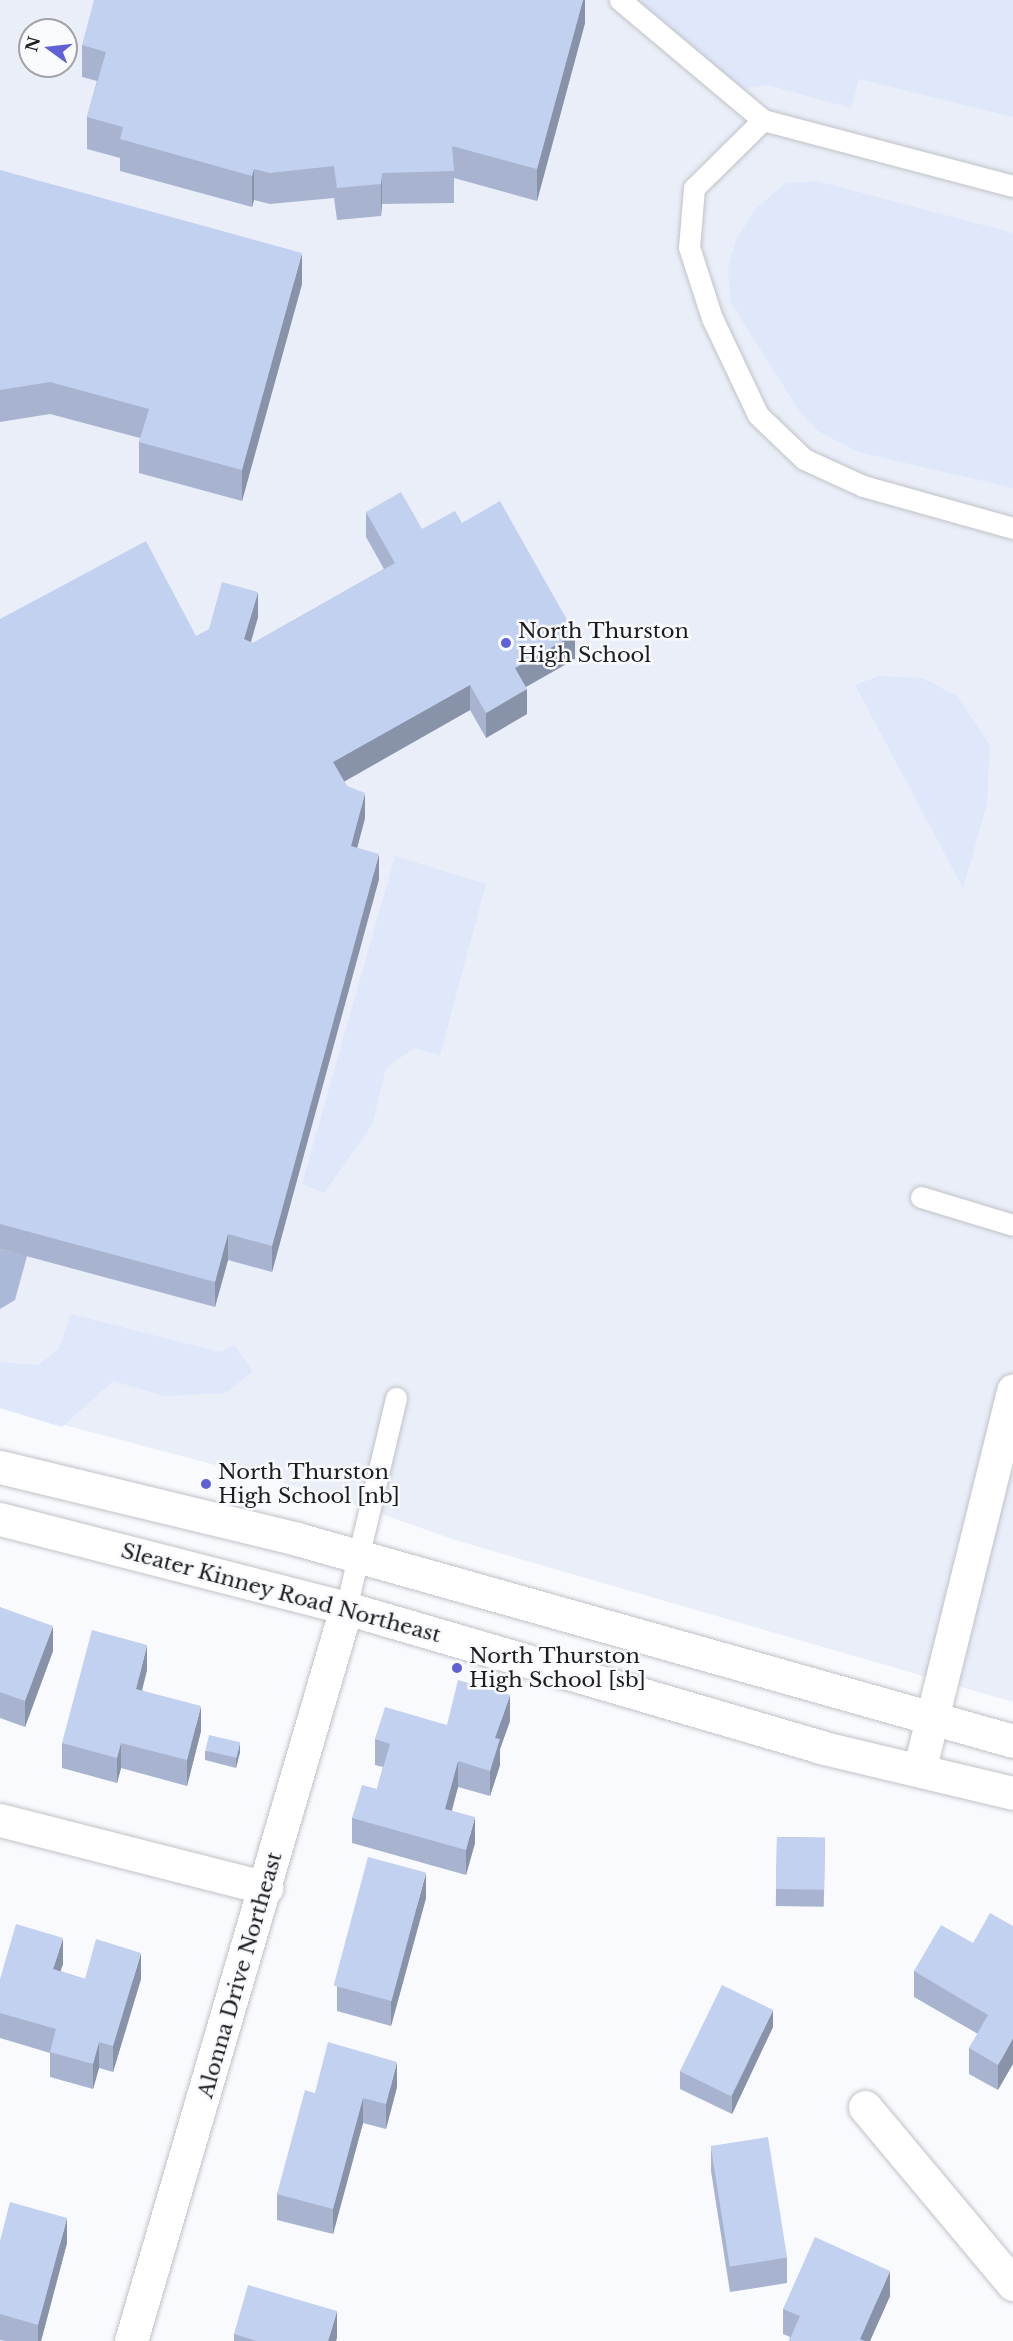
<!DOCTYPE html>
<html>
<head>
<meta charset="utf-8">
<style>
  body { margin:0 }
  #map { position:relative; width:1013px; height:2341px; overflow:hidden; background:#f8fafe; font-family:"Libre Baskerville",serif }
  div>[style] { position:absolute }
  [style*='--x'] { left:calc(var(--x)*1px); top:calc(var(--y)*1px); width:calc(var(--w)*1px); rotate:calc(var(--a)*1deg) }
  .built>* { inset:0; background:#eaeef9 }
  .green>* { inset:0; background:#dfe7fb }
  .forest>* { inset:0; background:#abb8d8 }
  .roads { filter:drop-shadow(0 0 2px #c0c2c6) drop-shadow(0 0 2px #c0c2c6) }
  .lane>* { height:21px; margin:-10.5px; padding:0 10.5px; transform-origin:10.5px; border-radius:10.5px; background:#fff }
  .street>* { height:33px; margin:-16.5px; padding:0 16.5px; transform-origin:16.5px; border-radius:16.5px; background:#fff }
  .secondary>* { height:33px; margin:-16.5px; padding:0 16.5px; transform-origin:16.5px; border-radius:16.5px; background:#fff }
  .wall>* { inset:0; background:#a8b4cf; transform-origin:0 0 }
  .shaded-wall>* { inset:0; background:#8892a9 }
  .building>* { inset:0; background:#c3d1f1; transform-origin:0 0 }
  .dots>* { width:16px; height:16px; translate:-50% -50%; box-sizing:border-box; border:3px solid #f8fafe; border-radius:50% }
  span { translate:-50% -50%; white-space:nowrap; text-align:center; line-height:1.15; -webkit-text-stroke:5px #f8fafe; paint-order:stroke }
  .poi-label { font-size:21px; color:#1d1d1f }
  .left { translate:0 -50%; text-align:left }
  .street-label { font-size:21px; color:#1d1d1f }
  .north { position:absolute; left:18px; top:18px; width:60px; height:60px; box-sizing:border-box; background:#f8fafe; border:2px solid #a0a2a5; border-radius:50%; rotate:285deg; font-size:16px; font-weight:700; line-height:24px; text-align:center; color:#1d1d1f }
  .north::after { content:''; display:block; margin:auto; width:21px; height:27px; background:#5f60d8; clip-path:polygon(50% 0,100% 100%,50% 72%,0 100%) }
</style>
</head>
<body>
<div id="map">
  <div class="built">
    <div style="clip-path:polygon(evenodd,0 0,1013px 0,1013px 1702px,455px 1540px,325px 1494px,0 1408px,0 0,30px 30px,66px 30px,66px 66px,30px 66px,30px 30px)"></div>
  </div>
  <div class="green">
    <div style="clip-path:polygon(620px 0,1013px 0,1013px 117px,859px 79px,851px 108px,767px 85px,728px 91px)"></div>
    <div style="clip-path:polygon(817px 181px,1013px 233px,1013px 488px,858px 452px,818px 431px,798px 409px,731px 303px,728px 269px,736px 240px,756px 208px,786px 183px)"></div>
    <div style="clip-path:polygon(879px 676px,923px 678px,957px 696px,990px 745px,987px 804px,963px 888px,855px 685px)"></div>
    <div style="clip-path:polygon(395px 856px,486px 884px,440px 1055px,414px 1048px,386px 1068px,372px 1125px,324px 1193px,302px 1184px)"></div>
    <div style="clip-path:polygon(71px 1314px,220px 1352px,234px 1345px,253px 1371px,226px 1393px,165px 1396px,113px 1381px,62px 1427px,0 1408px,0 1362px,38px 1365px,59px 1349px)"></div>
  </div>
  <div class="forest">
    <div style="clip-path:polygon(0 1249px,27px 1256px,15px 1300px,0 1309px)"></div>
  </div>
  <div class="roads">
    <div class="lane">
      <div style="--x:620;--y:0;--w:187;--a:40"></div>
      <div style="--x:1013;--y:186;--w:259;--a:-165.2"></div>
      <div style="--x:763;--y:120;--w:97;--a:135.4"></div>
      <div style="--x:694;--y:188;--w:59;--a:94.8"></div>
      <div style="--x:689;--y:247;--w:75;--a:72.1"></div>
      <div style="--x:712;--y:318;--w:107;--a:64.6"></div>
      <div style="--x:758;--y:415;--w:64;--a:43.7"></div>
      <div style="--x:804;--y:459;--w:65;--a:24.6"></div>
      <div style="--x:863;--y:486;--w:156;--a:15.6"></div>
      <div style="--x:921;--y:1197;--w:96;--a:16.9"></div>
      <div style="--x:346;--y:1608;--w:216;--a:-76.6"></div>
    </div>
    <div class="street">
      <div style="--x:920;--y:1767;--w:388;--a:-76.1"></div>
      <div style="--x:0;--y:1820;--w:275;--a:14.3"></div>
      <div style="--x:865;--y:2107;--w:231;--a:50.1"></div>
      <div style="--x:131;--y:2341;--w:764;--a:-73.65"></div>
    </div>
    <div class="secondary">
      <div style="--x:0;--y:1467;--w:306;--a:13.6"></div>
      <div style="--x:297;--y:1539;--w:744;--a:15.75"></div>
      <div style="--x:0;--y:1519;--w:357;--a:14.4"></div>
      <div style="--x:346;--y:1608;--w:494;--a:16.3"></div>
      <div style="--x:820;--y:1747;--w:198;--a:13.4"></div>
    </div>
  </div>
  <div class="wall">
    <div style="clip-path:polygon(585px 0,585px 23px,537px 201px,454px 178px,454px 203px,382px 204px,381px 216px,337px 220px,334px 198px,270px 204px,254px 200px,252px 207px,120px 171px,120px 158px,87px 149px,87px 117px,97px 81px,82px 77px,82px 45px)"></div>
    <div style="clip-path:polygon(0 170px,302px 284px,242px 501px,139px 473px,139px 442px,140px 438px,50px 414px,0 422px)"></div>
    <div style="clip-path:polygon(366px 512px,422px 529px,462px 523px,575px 659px,526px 687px,527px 714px,486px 738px,470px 710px,344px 781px,365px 818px,357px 848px,379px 879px,272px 1272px,228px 1260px,215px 1307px,0 1249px,0 619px,196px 636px,258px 617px,251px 642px,253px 643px,384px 569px,366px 537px)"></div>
    <div style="clip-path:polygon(0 1607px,53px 1651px,25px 1727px,0 1718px)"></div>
    <div style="clip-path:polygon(147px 1670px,142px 1690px,201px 1731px,187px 1786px,121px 1768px,117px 1783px,62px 1768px,62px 1743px)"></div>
    <div style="clip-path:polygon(510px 1721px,500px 1749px,500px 1765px,490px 1796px,458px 1787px,452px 1811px,475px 1843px,466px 1875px,352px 1843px,352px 1818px,377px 1789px,383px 1767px,375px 1765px,375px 1739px,447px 1725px)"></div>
    <div style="clip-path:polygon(205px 1751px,240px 1752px,236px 1768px,205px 1760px)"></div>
    <div style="left:777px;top:1837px;width:48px;height:69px;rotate:1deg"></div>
    <div style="clip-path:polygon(426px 1898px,391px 2026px,337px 2011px,337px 1986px)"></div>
    <div style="clip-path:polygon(1013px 1926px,998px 2090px,969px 2074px,969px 2048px,978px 2034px,914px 1997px,914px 1971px,973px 1943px)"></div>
    <div style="clip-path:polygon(63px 1964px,60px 1971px,85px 1979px,141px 1979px,113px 2072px,99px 2068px,93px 2089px,50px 2077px,50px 2053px,0 2038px,0 1979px)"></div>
    <div style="clip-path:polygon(773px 2027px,732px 2114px,680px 2089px,680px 2071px)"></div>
    <div style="clip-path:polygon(397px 2087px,386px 2129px,363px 2123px,333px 2234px,277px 2220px,277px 2194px,315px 2093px)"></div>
    <div style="clip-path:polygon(711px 2146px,787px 2258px,787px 2283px,730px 2292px,711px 2171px)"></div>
    <div style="clip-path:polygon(0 2241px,67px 2243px,41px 2341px,5px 2341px,0 2340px)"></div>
    <div style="clip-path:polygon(890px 2296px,870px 2341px,789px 2341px,790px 2337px,783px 2334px,783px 2309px)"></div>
    <div style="clip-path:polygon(234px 2334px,337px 2337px,336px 2341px,234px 2341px)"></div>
  </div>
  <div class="shaded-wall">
    <div style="clip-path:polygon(583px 0,585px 0,585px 23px,537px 201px,537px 169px)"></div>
    <div style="clip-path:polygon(254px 169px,254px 200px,252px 207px,252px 176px)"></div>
    <div style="clip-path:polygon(382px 173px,382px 204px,381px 216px,381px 184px)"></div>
    <div style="clip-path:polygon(302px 253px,302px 284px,242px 501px,242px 470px)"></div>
    <div style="clip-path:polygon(258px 592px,258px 617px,244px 665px,244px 639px)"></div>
    <div style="clip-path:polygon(575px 634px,575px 659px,515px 693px,515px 668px)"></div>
    <div style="clip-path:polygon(470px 685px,470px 710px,333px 788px,333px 762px)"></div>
    <div style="clip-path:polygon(527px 689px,527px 714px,486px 738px,486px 713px)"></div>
    <div style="clip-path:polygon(365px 793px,365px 818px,351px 871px,351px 846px)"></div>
    <div style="clip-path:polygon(379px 854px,379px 879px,272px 1272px,272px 1246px)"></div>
    <div style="clip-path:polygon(228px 1234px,228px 1260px,215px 1307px,215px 1282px)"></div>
    <div style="clip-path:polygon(53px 1626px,53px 1651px,25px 1727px,25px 1701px)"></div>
    <div style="clip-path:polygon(147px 1645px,147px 1670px,136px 1714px,136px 1689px)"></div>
    <div style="clip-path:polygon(510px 1695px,510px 1721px,500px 1749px,500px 1765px,490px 1796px,490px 1771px,495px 1738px)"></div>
    <div style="clip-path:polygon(201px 1706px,201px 1731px,187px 1786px,187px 1760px)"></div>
    <div style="clip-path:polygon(240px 1742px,240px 1752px,236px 1768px,236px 1759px)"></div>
    <div style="clip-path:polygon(121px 1743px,121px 1768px,117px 1783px,117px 1758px)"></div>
    <div style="clip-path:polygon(458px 1761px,458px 1787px,445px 1834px,445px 1809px)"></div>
    <div style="clip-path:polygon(475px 1817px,475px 1843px,466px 1875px,466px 1850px)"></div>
    <div style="clip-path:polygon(426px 1873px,426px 1898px,391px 2026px,391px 2001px)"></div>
    <div style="clip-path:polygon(63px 1938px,63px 1964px,53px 1994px,53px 1969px)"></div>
    <div style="clip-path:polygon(141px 1953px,141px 1979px,113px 2072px,113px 2046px)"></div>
    <div style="clip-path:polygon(773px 2010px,773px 2027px,732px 2114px,732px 2096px)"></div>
    <div style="clip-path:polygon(1013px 2038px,1013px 2064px,998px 2090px,998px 2065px)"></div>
    <div style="clip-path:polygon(99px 2042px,99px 2068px,93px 2089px,93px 2064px)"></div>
    <div style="clip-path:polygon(397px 2062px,397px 2087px,386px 2129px,386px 2104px)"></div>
    <div style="clip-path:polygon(363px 2098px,363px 2123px,333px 2234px,333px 2209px)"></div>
    <div style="clip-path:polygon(67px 2218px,67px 2243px,41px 2341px,38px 2341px,38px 2325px)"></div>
    <div style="clip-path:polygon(890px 2271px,890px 2296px,870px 2341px,860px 2341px,860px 2339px)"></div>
    <div style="clip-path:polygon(337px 2311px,337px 2337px,336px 2341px,328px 2341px)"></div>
  </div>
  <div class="building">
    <div style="clip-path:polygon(94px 0,583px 0,537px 169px,452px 146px,454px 171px,382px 173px,381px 184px,337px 188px,334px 166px,270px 173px,254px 169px,252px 176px,120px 139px,123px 127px,87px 117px,106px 52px,82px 45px)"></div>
    <div style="clip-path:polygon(0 170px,302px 253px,242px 470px,139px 442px,149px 409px,50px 382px,0 390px)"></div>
    <div style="clip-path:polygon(401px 492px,422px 529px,455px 511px,462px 523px,500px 501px,575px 634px,515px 668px,527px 689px,486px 713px,470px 685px,333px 762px,347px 786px,365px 793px,351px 846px,379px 854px,272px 1246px,228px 1234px,215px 1282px,0 1224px,0 619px,146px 541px,196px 636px,209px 629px,222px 582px,258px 592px,244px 639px,253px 643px,395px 563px,366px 512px)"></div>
    <div style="clip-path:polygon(0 1607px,53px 1626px,25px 1701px,0 1692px)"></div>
    <div style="clip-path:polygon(92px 1630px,147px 1645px,136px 1689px,201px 1706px,187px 1760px,121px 1743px,117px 1758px,62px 1743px)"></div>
    <div style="clip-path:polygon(458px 1680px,510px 1695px,495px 1738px,500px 1739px,490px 1771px,458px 1761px,445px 1809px,475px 1817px,466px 1850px,352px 1818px,362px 1785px,377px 1789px,390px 1744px,375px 1739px,385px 1707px,447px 1725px)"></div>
    <div style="left:209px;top:1735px;width:32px;height:16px;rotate:13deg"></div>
    <div style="left:777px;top:1837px;width:48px;height:52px;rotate:1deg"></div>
    <div style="left:368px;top:1857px;width:60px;height:133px;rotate:15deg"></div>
    <div style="clip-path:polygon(990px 1913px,1013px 1926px,1013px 2038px,998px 2065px,969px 2048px,988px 2015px,914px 1971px,941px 1925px,973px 1943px)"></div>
    <div style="clip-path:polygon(16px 1924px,63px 1938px,53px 1969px,85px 1979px,96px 1939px,141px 1953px,113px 2046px,99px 2042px,93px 2064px,50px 2052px,56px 2029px,0 2013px,0 1979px)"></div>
    <div style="left:722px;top:1985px;width:57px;height:96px;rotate:26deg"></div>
    <div style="clip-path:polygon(328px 2042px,397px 2062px,386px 2104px,363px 2098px,333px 2209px,277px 2194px,305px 2090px,315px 2093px)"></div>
    <div style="left:768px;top:2137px;width:122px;height:58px;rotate:81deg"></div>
    <div style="clip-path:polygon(10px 2202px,67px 2218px,38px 2325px,0 2314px,0 2241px)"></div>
    <div style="clip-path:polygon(815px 2237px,890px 2271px,860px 2339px,865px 2341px,789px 2341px,800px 2316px,783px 2309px)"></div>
    <div style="clip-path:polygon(248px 2285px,337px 2311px,328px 2341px,257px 2341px,234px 2334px)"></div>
  </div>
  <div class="dots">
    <div style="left:506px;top:643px;background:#5f60d8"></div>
    <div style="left:206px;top:1484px;background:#5f60d8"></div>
    <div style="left:457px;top:1668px;background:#5f60d8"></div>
  </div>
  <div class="poi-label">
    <span class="left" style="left:518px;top:643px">North Thurston<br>High School</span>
    <span class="left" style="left:218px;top:1484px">North Thurston<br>High School [nb]</span>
    <span class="left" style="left:469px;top:1668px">North Thurston<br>High School [sb]</span>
  </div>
  <div class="street-label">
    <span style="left:281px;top:1593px;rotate:15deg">Sleater Kinney Road Northeast</span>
    <span style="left:240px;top:1975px;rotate:-74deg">Alonna Drive Northeast</span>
  </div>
  <div class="north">N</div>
</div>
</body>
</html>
